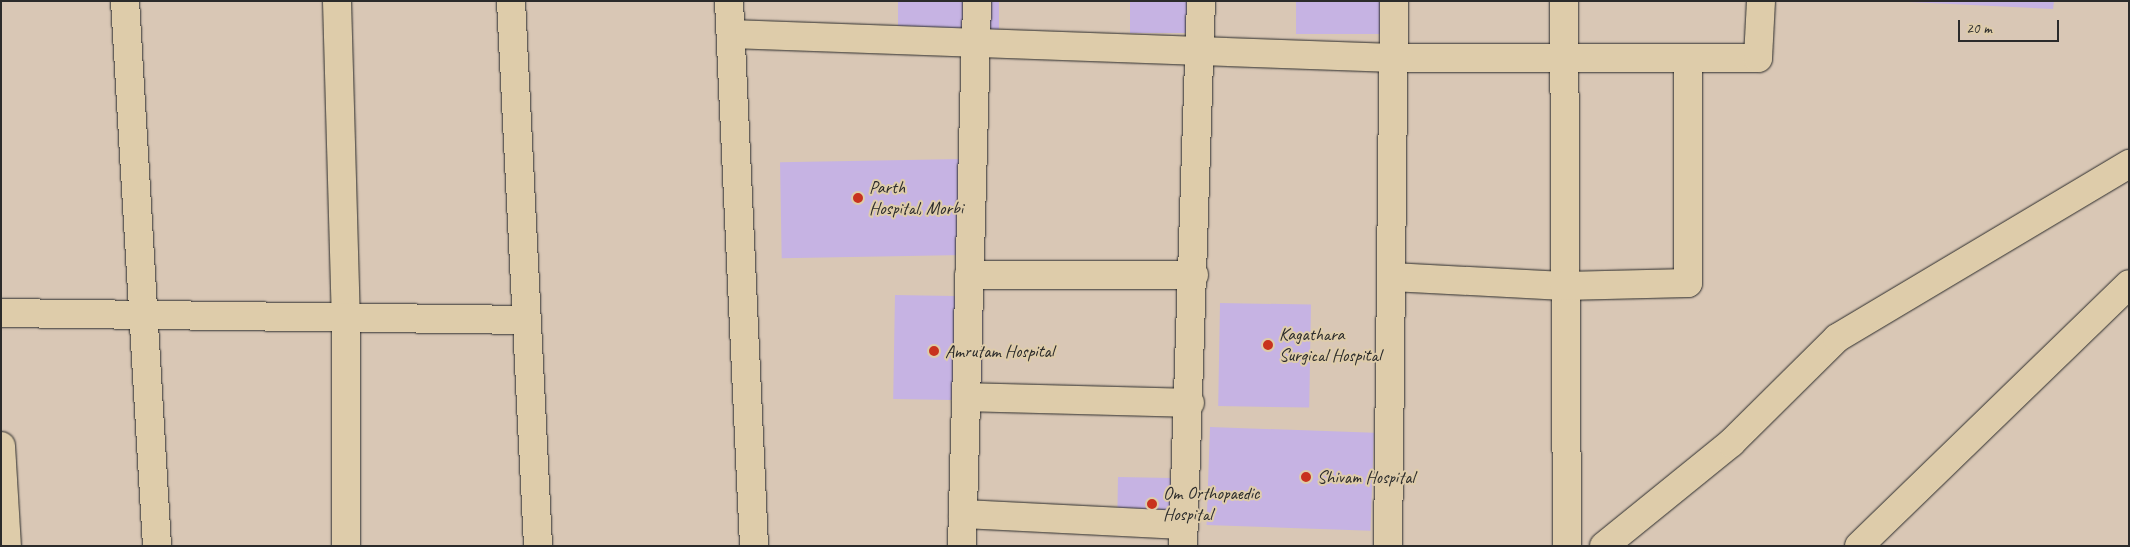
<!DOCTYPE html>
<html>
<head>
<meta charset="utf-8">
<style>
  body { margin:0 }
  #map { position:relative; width:2130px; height:547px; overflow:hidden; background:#d9c7b5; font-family:Caveat,sans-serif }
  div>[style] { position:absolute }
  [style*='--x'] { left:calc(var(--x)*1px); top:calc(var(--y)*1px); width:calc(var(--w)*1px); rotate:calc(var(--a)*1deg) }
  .building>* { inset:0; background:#c6b3e3; transform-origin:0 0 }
  .roads { filter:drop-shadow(0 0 1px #2b2b2b) drop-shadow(0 0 1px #2b2b2b) }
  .minor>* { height:28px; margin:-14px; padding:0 14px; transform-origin:14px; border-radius:14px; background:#deccaa }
  .tertiary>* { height:28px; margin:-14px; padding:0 14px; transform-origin:14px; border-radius:14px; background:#deccaa }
  .secondary>* { height:28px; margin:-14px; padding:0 14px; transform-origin:14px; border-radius:14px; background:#deccaa }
  .primary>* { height:28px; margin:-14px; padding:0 14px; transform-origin:14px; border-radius:14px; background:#deccaa }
  .dots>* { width:14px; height:14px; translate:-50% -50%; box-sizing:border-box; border:2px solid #deccaa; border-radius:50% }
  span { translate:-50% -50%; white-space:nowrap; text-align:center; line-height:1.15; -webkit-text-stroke:4px #deccaa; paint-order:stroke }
  .poi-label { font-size:18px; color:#2b2b2b }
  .left { translate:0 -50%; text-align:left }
  .frame { position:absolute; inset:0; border:2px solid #2b2b2b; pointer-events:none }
  .scale { position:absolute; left:1958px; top:20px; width:101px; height:22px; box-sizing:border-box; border:2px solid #2b2b2b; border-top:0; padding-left:6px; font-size:15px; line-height:18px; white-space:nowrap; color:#2b2b2b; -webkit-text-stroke:4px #deccaa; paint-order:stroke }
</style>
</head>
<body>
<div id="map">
  <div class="building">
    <div style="left:898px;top:1px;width:101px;height:29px"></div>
    <div style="left:1130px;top:1px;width:65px;height:32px"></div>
    <div style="left:1296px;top:1px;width:84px;height:33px"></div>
    <div style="clip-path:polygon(1888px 1px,2054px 1px,2053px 9px)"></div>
    <div style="left:962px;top:159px;width:96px;height:182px;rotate:89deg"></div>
    <div style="left:895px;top:295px;width:88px;height:104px;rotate:1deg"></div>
    <div style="left:1220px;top:303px;width:91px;height:103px;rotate:1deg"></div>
    <div style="left:1210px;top:427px;width:164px;height:98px;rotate:2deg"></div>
    <div style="left:1118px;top:477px;width:80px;height:56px;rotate:1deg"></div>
  </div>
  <div class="roads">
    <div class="minor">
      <div style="--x:125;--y:1;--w:546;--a:86.64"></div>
      <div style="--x:337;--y:1;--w:316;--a:88.4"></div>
      <div style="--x:346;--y:317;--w:229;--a:90"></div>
      <div style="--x:1564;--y:1;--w:545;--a:89.68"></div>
      <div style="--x:731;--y:34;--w:663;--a:2.07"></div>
      <div style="--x:1394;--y:58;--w:364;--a:0"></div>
      <div style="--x:1758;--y:58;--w:57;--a:-87"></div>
      <div style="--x:969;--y:275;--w:225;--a:0"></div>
      <div style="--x:1392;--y:277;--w:172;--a:3"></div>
      <div style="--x:1564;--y:286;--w:124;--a:-1.4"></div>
      <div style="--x:1688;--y:283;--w:224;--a:-90"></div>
      <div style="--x:1;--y:313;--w:526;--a:0.76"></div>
      <div style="--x:966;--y:397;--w:224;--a:1.5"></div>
      <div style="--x:1;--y:446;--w:100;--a:86.6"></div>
      <div style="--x:963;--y:514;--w:220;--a:2.9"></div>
      <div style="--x:962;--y:546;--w:545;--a:-88.42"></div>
      <div style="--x:1183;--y:546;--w:545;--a:-88.11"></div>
      <div style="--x:1604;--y:546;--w:164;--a:-39"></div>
      <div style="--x:1731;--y:443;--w:149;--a:-44.7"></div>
      <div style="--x:1837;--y:338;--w:340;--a:-30.8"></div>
    </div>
    <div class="tertiary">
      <div style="--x:511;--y:1;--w:546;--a:87.16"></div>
      <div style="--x:1388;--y:546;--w:545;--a:-89.37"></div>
    </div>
    <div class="secondary">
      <div style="--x:729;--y:1;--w:546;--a:87.37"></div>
    </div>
    <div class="primary">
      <div style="--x:1859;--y:546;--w:376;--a:-44.1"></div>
    </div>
  </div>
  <div class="dots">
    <div style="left:858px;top:198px;background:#c8321e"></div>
    <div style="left:1268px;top:345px;background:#c8321e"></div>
    <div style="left:934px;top:351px;background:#c8321e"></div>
    <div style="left:1306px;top:477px;background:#c8321e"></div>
    <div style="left:1152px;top:504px;background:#c8321e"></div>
  </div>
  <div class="poi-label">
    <span class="left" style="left:869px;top:198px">Parth<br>Hospital, Morbi</span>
    <span class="left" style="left:1279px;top:345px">Kagathara<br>Surgical Hospital</span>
    <span class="left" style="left:945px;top:351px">Amrutam Hospital</span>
    <span class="left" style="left:1317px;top:477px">Shivam Hospital</span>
    <span class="left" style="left:1163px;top:504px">Om Orthopaedic<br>Hospital</span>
  </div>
  <div class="frame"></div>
  <div class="scale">20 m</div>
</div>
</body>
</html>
